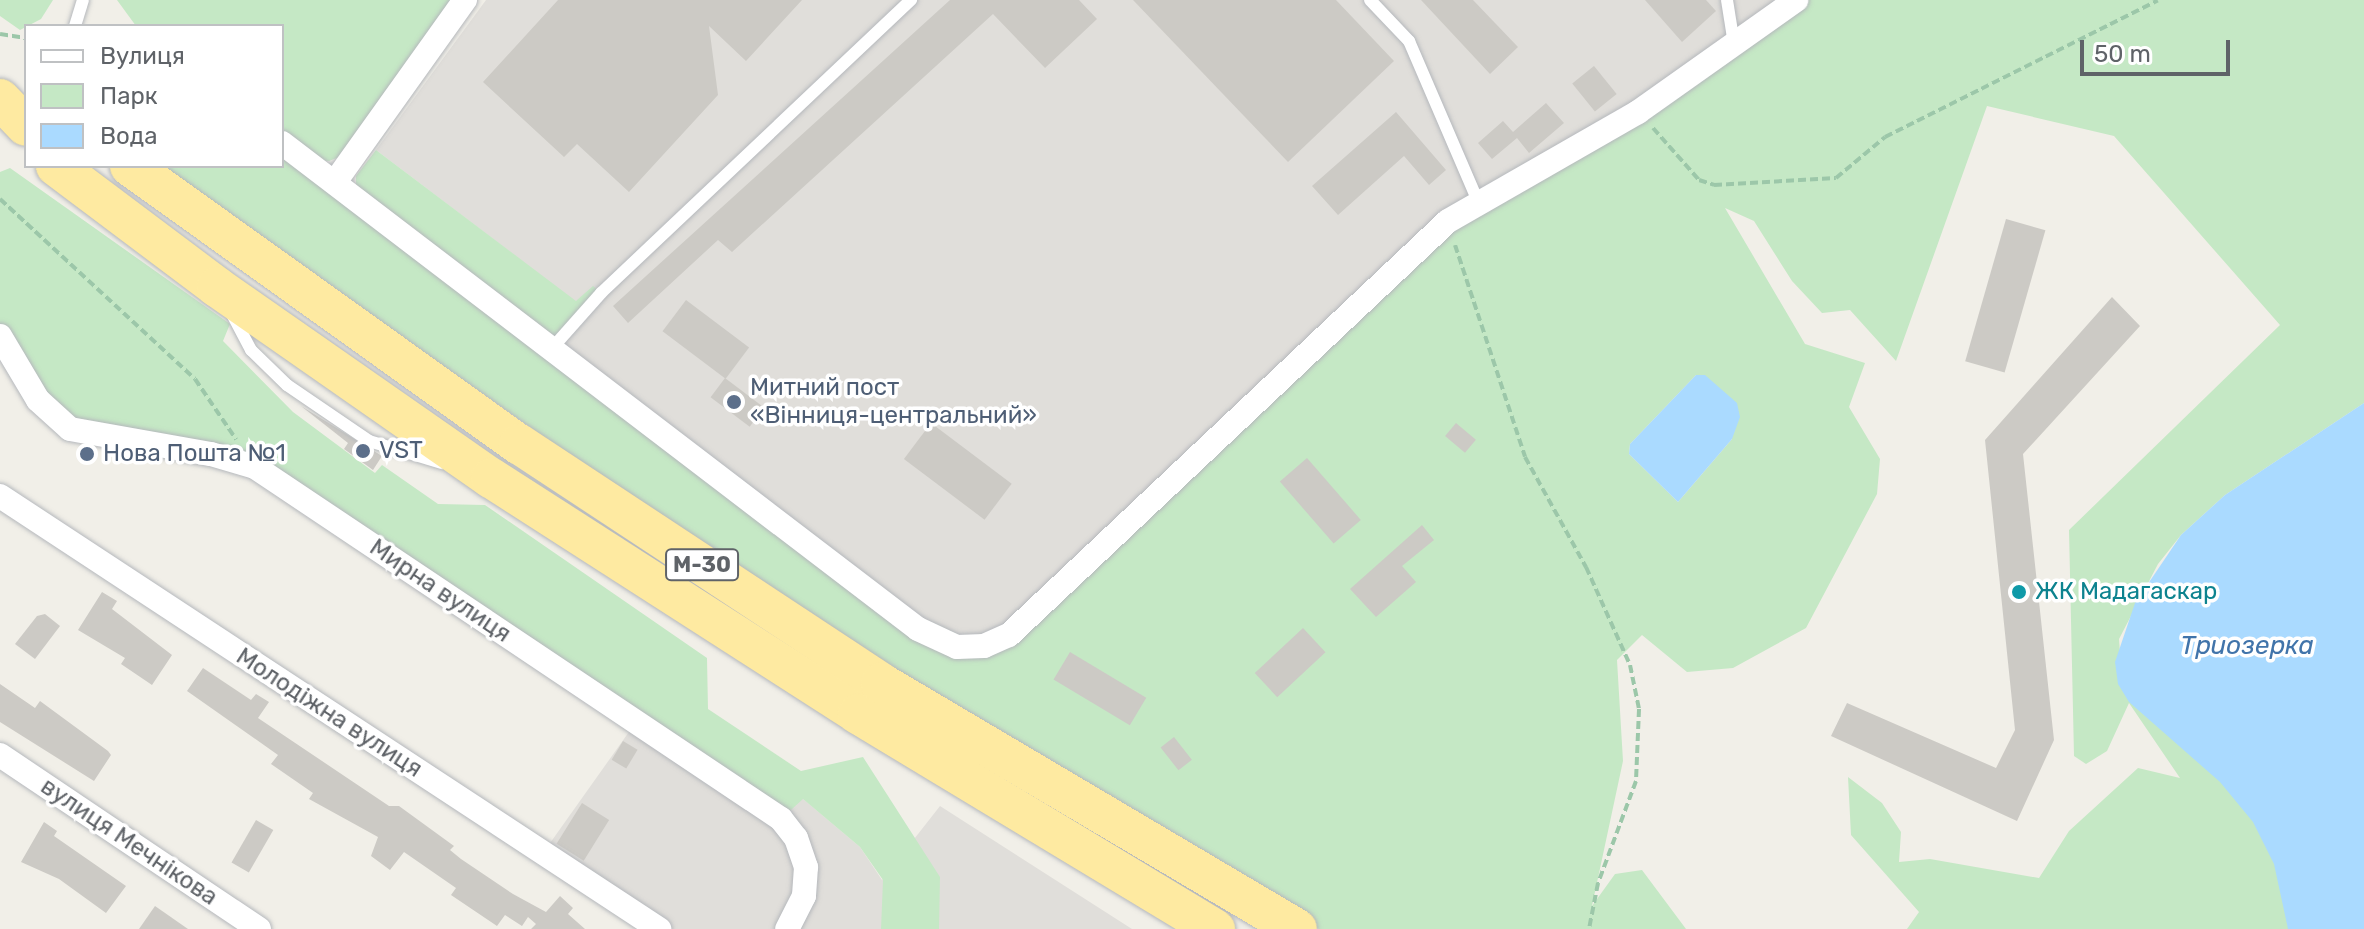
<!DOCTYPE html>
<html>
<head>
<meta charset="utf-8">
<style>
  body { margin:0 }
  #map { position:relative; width:2364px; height:929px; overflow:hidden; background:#f1efe8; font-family:Rubik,sans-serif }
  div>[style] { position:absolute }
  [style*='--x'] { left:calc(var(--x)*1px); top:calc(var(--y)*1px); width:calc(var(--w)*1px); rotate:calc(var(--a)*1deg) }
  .industrial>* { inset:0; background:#e0deda }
  .green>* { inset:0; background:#c5e8c5 }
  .water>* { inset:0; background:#aadaff }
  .building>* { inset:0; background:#cccac5; transform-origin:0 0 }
  .path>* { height:4px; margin-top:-2px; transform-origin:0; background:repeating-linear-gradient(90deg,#9cc7a9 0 8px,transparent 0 12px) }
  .roads { filter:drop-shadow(0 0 2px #b5b8bc) drop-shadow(0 0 2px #b5b8bc) }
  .service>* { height:12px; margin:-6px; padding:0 6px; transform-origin:6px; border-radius:6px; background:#fff }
  .minor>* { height:24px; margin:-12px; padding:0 12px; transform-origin:12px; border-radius:12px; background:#fff }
  .trunk>* { height:40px; margin:-20px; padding:0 20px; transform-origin:20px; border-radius:20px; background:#feeaa1 }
  .dots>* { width:22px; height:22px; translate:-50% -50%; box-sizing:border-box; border:4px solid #fff; border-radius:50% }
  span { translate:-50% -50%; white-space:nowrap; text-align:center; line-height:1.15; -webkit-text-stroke:7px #fff; paint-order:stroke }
  .shield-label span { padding:2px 6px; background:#fff; border:2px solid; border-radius:6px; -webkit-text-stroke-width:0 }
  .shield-label { font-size:22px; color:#5f6368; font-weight:700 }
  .service-label { font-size:24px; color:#4e5e75 }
  .left { translate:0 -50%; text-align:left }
  .street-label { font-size:24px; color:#5f6368 }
  .culture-label { font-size:24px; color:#0d838f }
  .water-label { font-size:26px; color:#4174aa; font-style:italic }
  .legend { position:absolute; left:24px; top:24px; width:260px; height:144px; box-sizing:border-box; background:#fff; border:2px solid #bfc1c3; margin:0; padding:10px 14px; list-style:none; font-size:24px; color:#5f6368 }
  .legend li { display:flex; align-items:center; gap:16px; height:40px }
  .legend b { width:40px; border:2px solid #bfc1c3 }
  .scale { position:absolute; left:2080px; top:40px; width:150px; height:36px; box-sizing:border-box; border:4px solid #5f6368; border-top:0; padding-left:10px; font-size:24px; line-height:28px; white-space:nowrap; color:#5f6368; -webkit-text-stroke:6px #fff; paint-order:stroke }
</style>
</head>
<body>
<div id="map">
  <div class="industrial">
    <div style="clip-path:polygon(486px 0,1796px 0,1009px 635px,957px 647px,554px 346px,576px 302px,376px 150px)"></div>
    <div style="clip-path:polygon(636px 722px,802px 798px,860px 847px,882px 880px,940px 806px,1132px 929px,659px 929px,543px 853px)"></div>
  </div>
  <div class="green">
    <div style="clip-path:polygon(0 0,53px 0,41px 19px,20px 30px,0 16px)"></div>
    <div style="clip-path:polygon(117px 0,456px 0,344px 155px,329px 161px,313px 160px,282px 136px,282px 26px,136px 26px)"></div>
    <div style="clip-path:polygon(evenodd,1796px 0,2364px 0,2364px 403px,2225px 495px,2181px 535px,2158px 564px,2119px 639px,2121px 667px,2364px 929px,1907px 929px,1919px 912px,1851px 835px,1848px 777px,1882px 803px,1901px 832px,1899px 862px,1930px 859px,2039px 878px,2069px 831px,2138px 768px,2180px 778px,2129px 703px,2107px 751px,2086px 764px,2074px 756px,2069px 530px,2280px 325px,2114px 136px,1987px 106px,1896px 361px,1850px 310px,1822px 313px,1792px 281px,1754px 221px,1725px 208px,1805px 344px,1865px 363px,1849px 407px,1880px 459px,1877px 494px,1806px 628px,1733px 668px,1687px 672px,1642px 635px,1617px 660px,1623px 761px,1592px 906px,1615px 874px,1642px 870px,1686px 929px,1319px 929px,809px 624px,160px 166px,282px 166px,282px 155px,844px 582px,984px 646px,1448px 221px,1796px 0,1696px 375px,1732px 439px,1678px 502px,1629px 454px,1630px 444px,1696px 375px)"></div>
    <div style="clip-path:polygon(376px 150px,576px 301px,593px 286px,601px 293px,554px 346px,356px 186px,356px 176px)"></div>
    <div style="clip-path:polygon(10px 168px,230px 324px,223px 341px,293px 412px,375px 473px,382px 465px,438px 504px,485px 505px,707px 658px,708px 709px,801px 771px,863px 757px,940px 877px,939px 929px,881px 929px,883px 880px,860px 847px,803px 799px,781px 819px,255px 467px,52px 416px,0 336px,0 172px)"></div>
  </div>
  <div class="water">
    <div style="clip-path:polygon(1696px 375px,1705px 375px,1737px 403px,1740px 417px,1732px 439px,1678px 502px,1629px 454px,1630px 444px)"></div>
    <div style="clip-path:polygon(2364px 403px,2364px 929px,2288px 929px,2274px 864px,2253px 822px,2220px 782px,2129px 702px,2118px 684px,2115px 662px,2135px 603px,2181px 535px,2225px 495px)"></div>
  </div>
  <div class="building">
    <div style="clip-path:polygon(558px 0,802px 0,746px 61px,709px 26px,718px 95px,629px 192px,577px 144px,564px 157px,483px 82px)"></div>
    <div style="clip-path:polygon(950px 0,1079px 0,1097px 19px,1045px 68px,993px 14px,732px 252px,718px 240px,628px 323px,613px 306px)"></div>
    <div style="clip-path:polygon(1133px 0,1336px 0,1394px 61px,1288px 162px)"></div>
    <div style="clip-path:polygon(1421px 0,1473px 0,1518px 47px,1490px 74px)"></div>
    <div style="clip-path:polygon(1645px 0,1706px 0,1716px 11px,1682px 42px)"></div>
    <div style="left:1594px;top:66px;width:36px;height:28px;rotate:51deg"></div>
    <div style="clip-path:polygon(1546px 103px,1564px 123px,1529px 153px,1517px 138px,1492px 159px,1478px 143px,1503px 121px,1513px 132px)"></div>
    <div style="clip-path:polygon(1396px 112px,1446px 170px,1429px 185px,1404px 156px,1338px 215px,1312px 186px)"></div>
    <div style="left:2006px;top:219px;width:41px;height:148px;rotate:16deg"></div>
    <div style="clip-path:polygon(2112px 297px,2140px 326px,2023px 454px,2054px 740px,2017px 821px,1831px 736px,1847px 703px,1996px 768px,2015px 730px,1985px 440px)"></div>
    <div style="left:686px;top:300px;width:79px;height:39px;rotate:37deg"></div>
    <div style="left:725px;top:378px;width:49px;height:24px;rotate:37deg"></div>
    <div style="clip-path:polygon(301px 406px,382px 456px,373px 470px,344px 449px,348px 443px)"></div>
    <div style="left:931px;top:423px;width:101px;height:45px;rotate:37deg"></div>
    <div style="left:1456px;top:423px;width:26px;height:17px;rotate:40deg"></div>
    <div style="left:1307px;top:458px;width:82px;height:36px;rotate:49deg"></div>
    <div style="clip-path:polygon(1422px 525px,1434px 540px,1402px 566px,1416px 582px,1376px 617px,1350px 589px)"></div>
    <div style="clip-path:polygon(102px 592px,117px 601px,112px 609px,172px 655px,152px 685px,121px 664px,125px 658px,78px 630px)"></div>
    <div style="clip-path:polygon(45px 614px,60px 626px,35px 659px,15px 644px,37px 616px)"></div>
    <div style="left:1303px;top:628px;width:33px;height:66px;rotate:47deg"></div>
    <div style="left:1070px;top:652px;width:89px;height:32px;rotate:31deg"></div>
    <div style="clip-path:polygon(203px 668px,251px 700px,256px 694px,269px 702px,258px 718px,389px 806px,399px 806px,454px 846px,450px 850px,461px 859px,513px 894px,546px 912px,560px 896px,573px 908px,568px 914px,585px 929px,531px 929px,536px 924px,528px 917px,522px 926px,505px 915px,497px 926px,451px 895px,456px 888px,404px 852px,390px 870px,371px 856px,378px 837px,309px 799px,313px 793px,271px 764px,278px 755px,187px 691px)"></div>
    <div style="clip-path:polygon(0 684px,35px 708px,40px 701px,108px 751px,111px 755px,94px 781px,0 722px)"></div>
    <div style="left:1174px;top:737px;width:29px;height:17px;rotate:52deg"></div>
    <div style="left:623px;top:741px;width:17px;height:22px;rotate:31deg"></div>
    <div style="left:582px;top:803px;width:32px;height:48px;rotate:32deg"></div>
    <div style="left:256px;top:820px;width:20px;height:49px;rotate:30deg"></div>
    <div style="clip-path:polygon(44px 822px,57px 831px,54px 836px,126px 886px,106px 913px,59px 879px,21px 862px)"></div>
    <div style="clip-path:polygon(155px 906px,188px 929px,139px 929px)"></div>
  </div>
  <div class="path">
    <div style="--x:0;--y:34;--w:26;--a:9"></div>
    <div style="--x:1653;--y:128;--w:69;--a:48.5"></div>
    <div style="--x:1699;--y:180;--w:16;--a:18"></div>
    <div style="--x:1714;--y:185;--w:122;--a:-3.3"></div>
    <div style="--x:1836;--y:178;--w:64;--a:-39.9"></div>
    <div style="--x:1885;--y:137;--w:305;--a:-26.6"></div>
    <div style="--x:0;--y:199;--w:265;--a:42.7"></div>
    <div style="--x:195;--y:379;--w:73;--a:55.7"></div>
    <div style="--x:1455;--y:245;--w:223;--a:71.7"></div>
    <div style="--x:1525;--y:457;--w:126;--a:61"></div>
    <div style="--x:1586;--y:567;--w:107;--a:65.8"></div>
    <div style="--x:1630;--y:665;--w:45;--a:78.4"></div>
    <div style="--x:1639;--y:709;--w:72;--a:92.4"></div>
    <div style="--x:1636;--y:781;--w:109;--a:110.4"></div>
    <div style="--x:1598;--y:883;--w:47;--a:101.1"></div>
  </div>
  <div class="roads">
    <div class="service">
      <div style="--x:1370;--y:0;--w:57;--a:46.4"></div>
      <div style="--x:1409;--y:41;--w:174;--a:66.7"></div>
      <div style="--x:1727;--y:0;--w:45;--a:81"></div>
      <div style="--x:75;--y:26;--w:27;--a:-73"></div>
      <div style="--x:232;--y:314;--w:41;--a:62.2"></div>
      <div style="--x:251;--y:350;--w:50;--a:44.2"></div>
      <div style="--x:287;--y:385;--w:99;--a:34.3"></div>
      <div style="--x:369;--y:441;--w:76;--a:16.8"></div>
      <div style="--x:554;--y:346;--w:71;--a:-48.4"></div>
      <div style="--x:601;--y:293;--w:427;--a:-43.4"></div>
    </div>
    <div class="minor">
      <div style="--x:282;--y:143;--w:800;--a:37.39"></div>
      <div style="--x:918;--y:629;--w:43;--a:24.8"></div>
      <div style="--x:957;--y:647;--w:27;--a:-2"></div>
      <div style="--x:984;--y:646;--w:27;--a:-24"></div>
      <div style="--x:1009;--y:635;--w:603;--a:-43.32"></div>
      <div style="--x:1448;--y:221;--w:219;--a:-29.8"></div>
      <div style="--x:1638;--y:112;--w:194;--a:-35.3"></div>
      <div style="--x:335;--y:182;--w:224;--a:-54.5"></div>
      <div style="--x:0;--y:336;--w:74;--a:59.3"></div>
      <div style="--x:38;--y:400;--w:43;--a:42.2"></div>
      <div style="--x:70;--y:429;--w:143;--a:10.1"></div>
      <div style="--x:211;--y:454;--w:46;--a:16.5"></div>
      <div style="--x:255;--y:467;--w:633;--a:33.79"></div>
      <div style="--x:781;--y:819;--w:24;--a:52"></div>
      <div style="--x:796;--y:838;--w:31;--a:71"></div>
      <div style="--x:806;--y:867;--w:29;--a:94"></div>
      <div style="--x:804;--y:896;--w:37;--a:117"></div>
      <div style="--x:0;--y:496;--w:789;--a:33.31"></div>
      <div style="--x:0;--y:755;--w:312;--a:33.9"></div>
    </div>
    <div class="trunk">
      <div style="--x:0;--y:99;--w:37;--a:46"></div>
      <div style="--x:56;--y:166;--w:201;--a:36.9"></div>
      <div style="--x:217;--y:287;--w:334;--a:34.9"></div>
      <div style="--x:491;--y:478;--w:436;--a:32.7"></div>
      <div style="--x:858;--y:714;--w:417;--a:31.1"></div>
      <div style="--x:130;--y:166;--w:478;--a:35.6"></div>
      <div style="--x:519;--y:444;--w:434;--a:33.4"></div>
      <div style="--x:881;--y:683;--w:483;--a:30.6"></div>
    </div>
  </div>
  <div class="dots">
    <div style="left:734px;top:402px;background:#5c6f8a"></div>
    <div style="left:363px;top:451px;background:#5c6f8a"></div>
    <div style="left:87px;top:454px;background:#5c6f8a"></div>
    <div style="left:2019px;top:592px;background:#0f9aa8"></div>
  </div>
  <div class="shield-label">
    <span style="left:702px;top:565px">М-30</span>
  </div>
  <div class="service-label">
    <span class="left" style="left:750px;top:402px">Митний пост<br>«Вінниця-центральний»</span>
    <span class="left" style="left:379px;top:451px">VST</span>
    <span class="left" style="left:103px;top:454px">Нова Пошта №1</span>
  </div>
  <div class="street-label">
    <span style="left:440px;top:591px;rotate:34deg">Мирна вулиця</span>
    <span style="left:329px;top:713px;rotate:33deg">Молодіжна вулиця</span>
    <span style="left:129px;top:842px;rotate:34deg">вулиця Мечнікова</span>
  </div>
  <div class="culture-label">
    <span class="left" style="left:2035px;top:592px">ЖК Мадагаскар</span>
  </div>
  <div class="water-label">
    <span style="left:2247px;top:646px">Триозерка</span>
  </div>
  <ul class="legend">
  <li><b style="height:10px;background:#fff"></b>Вулиця</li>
  <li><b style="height:22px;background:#c5e8c5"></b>Парк</li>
  <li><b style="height:22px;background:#aadaff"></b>Вода</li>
  </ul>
  <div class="scale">50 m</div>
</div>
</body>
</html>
